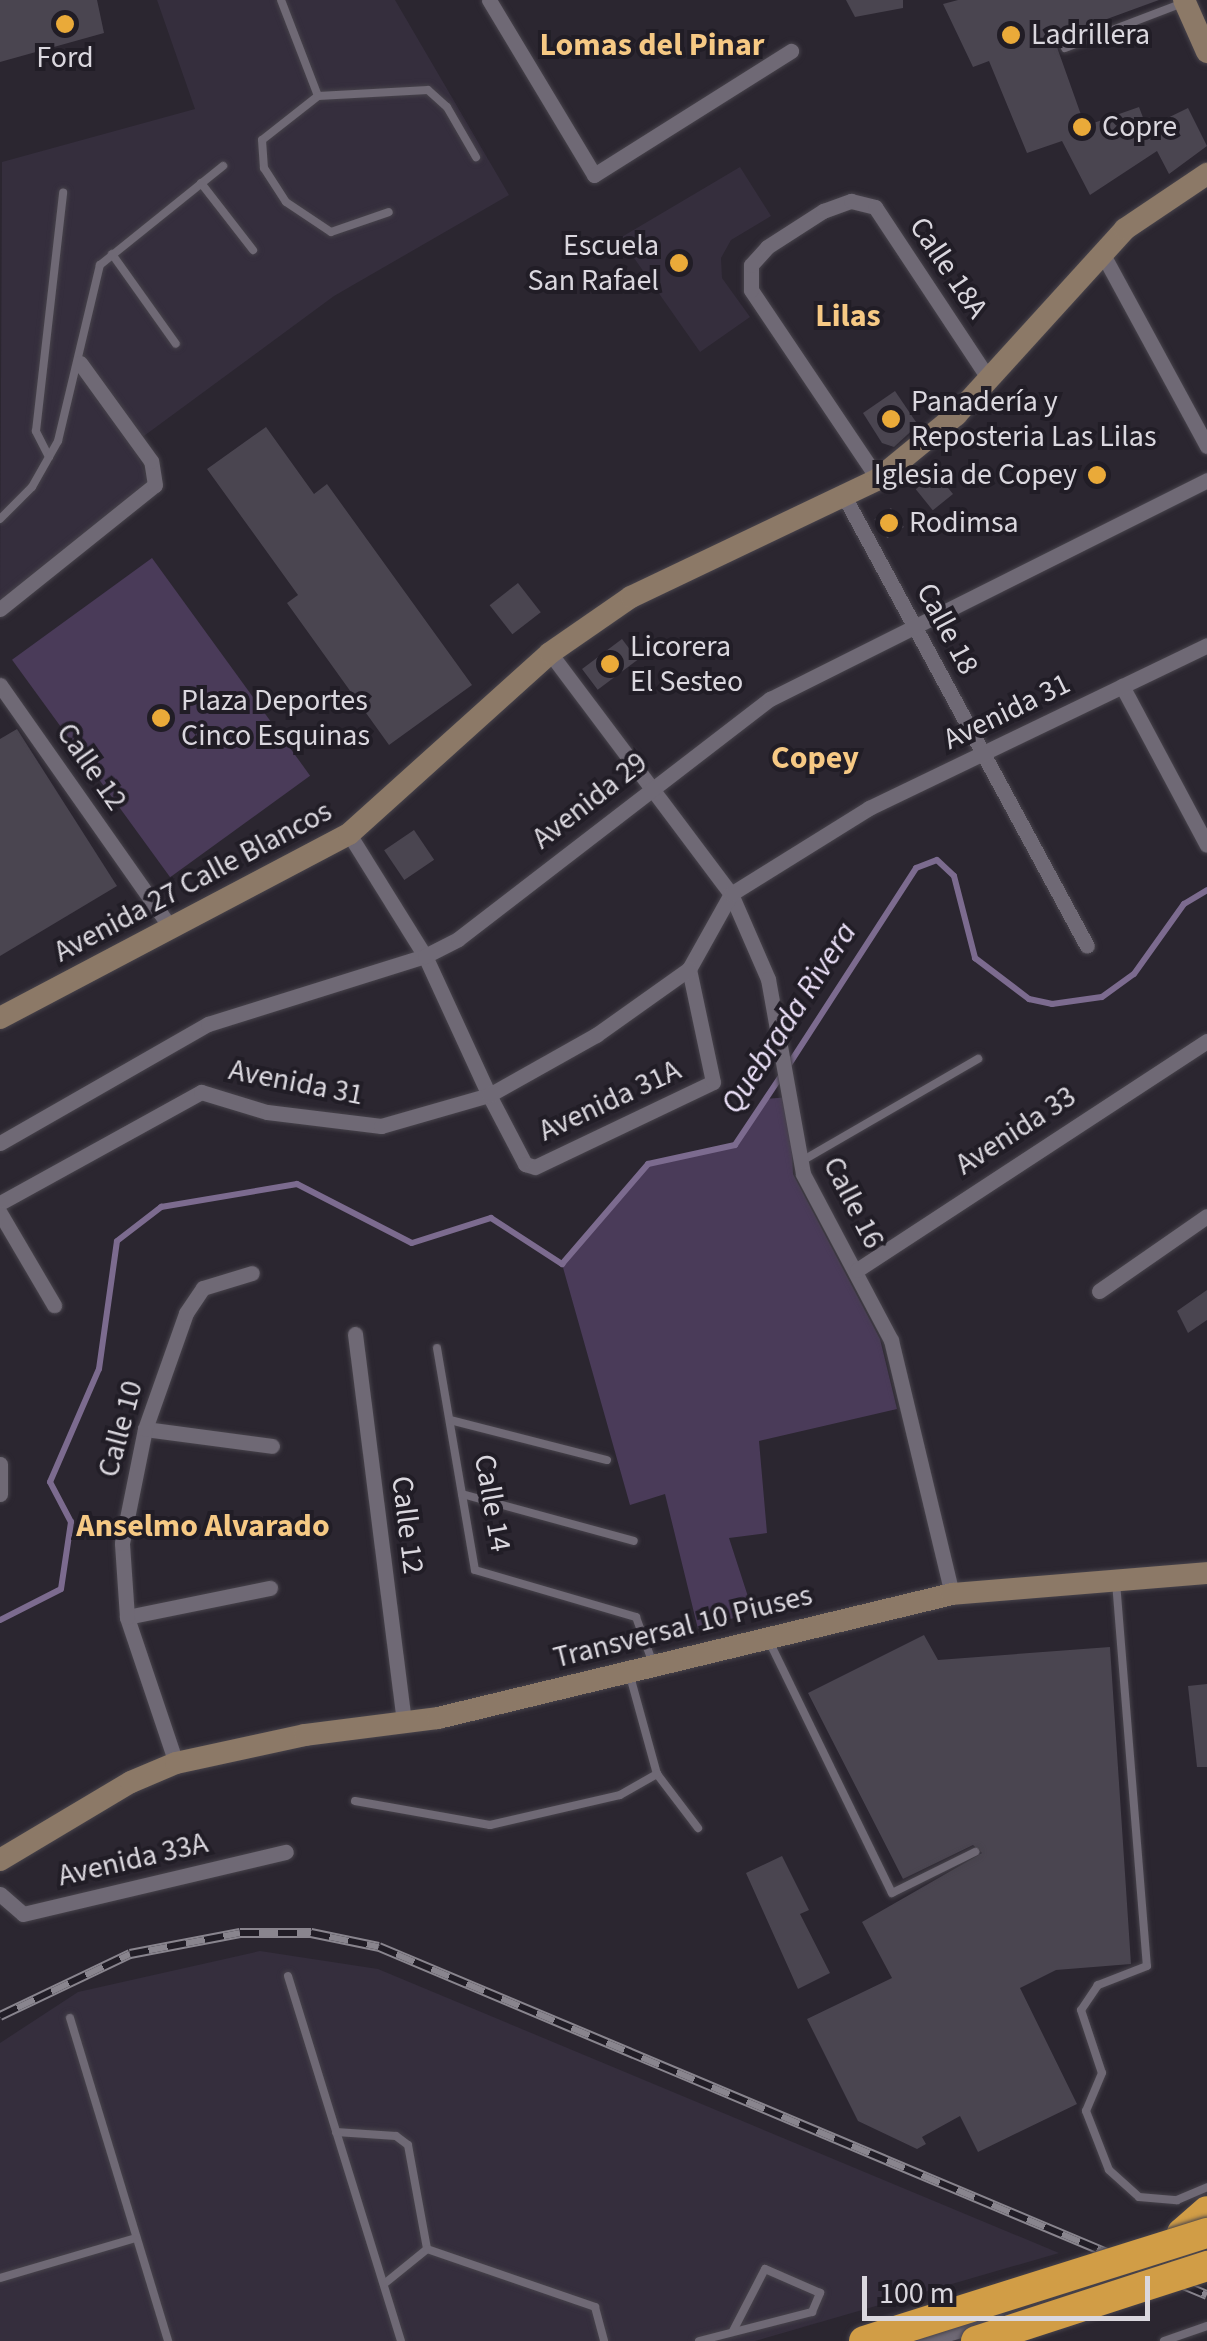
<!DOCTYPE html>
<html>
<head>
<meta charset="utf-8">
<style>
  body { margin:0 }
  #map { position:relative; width:1207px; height:2341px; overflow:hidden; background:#2b2630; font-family:"Source Sans 3",sans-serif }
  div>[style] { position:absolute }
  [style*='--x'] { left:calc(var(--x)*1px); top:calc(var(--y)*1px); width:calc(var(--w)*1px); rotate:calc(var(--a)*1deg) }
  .built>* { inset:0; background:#352e3d }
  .green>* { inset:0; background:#4a3b59; transform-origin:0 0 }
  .stream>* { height:6px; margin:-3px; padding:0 3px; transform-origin:3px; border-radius:3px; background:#7c6b8f }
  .building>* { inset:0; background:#4a4550; transform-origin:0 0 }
  .roads { filter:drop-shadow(0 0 2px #47434b) drop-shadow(0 0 2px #47434b) }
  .lane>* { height:8px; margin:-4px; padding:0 4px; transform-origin:4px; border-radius:4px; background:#6f6975 }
  .street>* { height:15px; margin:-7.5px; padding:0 7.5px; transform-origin:7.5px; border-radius:7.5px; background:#6f6975 }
  .secondary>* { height:22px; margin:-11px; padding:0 11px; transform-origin:11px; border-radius:11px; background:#8c7967 }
  .highway>* { height:30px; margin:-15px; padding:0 15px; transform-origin:15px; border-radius:15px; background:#d19d46 }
  .rail>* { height:10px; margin-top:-5px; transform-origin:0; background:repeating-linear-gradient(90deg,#211d26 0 19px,#89858e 0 38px); box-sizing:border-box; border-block:2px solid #89858e }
  .bridges { filter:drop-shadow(0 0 2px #47434b) drop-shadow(0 0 2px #47434b) }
  .highway-bridge>* { height:30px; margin:-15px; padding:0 15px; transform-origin:15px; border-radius:15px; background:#d19d46 }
  .dots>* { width:28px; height:28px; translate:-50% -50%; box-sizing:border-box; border:5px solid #211d26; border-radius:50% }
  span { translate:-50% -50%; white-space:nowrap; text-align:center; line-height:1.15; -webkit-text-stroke:8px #211d26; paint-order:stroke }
  .poi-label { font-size:30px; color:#dad7de }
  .left { translate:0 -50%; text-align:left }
  .right { translate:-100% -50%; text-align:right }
  .street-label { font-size:30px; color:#dad7de }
  .neighbourhood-label { font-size:32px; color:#f6c984; font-weight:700 }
  .water-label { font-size:32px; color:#eadff7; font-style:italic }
  .scale { position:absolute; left:862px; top:2276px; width:288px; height:45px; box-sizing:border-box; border:5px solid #dad7de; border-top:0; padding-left:12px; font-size:30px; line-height:35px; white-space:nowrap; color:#dad7de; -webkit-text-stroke:8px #211d26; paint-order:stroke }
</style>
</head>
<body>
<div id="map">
  <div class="built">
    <div style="clip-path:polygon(157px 0,395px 0,509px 195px,334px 296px,133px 444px,154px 494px,0 607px,2px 162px,195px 109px)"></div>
    <div style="clip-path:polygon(740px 167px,771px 216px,731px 240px,721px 258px,722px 278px,750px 317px,700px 352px,620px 238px)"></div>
    <div style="clip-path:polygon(260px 1951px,378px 1969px,1059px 2253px,755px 2341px,0 2341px,0 2043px,78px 1992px)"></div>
  </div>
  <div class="green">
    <div style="left:152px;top:558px;width:269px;height:173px;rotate:54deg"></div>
    <div style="clip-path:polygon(790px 1097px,793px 1174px,880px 1339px,897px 1409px,759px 1441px,767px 1533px,729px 1538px,753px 1612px,698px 1629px,665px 1494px,630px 1505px,562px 1264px,648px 1164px,735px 1145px,765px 1099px)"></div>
  </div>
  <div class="stream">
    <div style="--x:788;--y:1066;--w:236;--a:-57.1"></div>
    <div style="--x:916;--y:868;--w:22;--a:-21"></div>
    <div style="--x:937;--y:860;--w:23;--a:43"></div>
    <div style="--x:954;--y:876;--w:85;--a:75.6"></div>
    <div style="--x:975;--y:958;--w:68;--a:37.2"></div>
    <div style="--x:1029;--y:999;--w:24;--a:12"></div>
    <div style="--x:1052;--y:1004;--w:50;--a:-8"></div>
    <div style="--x:1102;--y:997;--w:39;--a:-36"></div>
    <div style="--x:1134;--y:974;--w:86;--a:-54.5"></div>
    <div style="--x:1184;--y:904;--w:27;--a:-31"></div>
    <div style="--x:0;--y:1620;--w:68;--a:-26.9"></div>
    <div style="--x:61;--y:1589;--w:68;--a:-81.5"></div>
    <div style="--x:71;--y:1522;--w:45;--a:-117.7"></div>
    <div style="--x:50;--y:1482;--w:123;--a:-66.6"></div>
    <div style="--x:99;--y:1369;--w:129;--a:-82"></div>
    <div style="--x:117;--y:1241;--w:56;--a:-37.7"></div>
    <div style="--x:161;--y:1207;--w:138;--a:-9.6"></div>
    <div style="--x:297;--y:1184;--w:129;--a:27.2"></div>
    <div style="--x:412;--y:1243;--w:83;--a:-17.6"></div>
    <div style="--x:491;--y:1218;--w:85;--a:32.9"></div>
    <div style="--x:562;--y:1264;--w:132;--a:-49.3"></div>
    <div style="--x:648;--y:1164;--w:89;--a:-12.3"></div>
    <div style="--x:735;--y:1145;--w:83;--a:-56.3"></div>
  </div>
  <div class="building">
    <div style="clip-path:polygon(0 0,97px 0,104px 33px,0 62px)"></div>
    <div style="clip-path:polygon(846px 0,903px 0,903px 8px,855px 17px)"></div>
    <div style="clip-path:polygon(958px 0,1159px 0,1055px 38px,1058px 50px,1085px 126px,1139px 107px,1147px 128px,1188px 108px,1207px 146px,1169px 174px,1157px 151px,1090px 195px,1062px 141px,1027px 153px,989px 61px,973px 67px,943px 4px)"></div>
    <div style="clip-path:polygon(895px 391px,918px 425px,894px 447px,882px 443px,863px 413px)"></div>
    <div style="clip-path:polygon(266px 427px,314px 494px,327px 484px,472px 685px,389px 745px,287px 603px,298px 595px,207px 469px)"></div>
    <div style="left:936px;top:473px;width:27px;height:26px;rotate:51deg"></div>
    <div style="left:891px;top:508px;width:23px;height:20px;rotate:56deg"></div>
    <div style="left:518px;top:583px;width:37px;height:36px;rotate:52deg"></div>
    <div style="left:622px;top:639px;width:26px;height:50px;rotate:53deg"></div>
    <div style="clip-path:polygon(17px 729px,117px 886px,0 956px,0 739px)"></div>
    <div style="left:414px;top:830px;width:36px;height:36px;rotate:56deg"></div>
    <div style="clip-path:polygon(1207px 1290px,1207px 1320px,1188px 1333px,1177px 1311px)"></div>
    <div style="clip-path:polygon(924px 1635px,938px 1660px,1110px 1647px,1131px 1964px,1056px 1970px,1020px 1988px,1077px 2104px,978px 2152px,960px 2116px,922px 2137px,926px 2144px,917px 2149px,858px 2121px,807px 2019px,892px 1978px,862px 1922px,982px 1853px,973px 1845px,903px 1879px,808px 1693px)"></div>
    <div style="clip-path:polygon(1207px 1684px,1207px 1767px,1197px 1767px,1188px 1686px)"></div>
    <div style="clip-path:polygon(782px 1856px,809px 1910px,800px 1914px,830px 1973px,798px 1989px,746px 1873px)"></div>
  </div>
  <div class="roads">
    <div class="lane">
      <div style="--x:281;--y:0;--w:103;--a:68.9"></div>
      <div style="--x:318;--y:96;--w:71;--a:141.8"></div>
      <div style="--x:262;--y:140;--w:28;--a:86"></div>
      <div style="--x:264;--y:168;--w:40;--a:57.1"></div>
      <div style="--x:286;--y:202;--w:54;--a:33.7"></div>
      <div style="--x:331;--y:232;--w:61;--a:-19"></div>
      <div style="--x:1065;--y:48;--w:123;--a:-20.9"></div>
      <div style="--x:318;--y:96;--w:110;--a:-3.1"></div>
      <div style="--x:428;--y:90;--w:25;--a:42"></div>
      <div style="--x:447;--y:107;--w:58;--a:59.9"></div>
      <div style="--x:201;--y:183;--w:85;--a:52.2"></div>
      <div style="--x:112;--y:254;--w:110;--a:54.6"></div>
      <div style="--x:49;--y:457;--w:29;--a:-117"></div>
      <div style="--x:36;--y:431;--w:240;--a:-83.5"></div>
      <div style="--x:0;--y:519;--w:45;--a:-45"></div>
      <div style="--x:32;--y:487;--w:53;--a:-60.5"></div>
      <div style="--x:58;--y:441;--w:181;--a:-76.6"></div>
      <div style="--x:100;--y:265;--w:158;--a:-38.8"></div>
      <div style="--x:800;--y:1162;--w:206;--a:-30.1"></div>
      <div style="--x:437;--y:1348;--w:225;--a:80.3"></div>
      <div style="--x:475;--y:1570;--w:168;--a:16.3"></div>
      <div style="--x:636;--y:1617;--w:47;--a:70"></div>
      <div style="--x:450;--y:1420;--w:162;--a:14.3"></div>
      <div style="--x:462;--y:1494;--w:178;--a:15.3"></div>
      <div style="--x:1116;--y:1582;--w:385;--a:85.4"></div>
      <div style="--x:1147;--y:1966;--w:53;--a:158.8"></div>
      <div style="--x:1098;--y:1985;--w:30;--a:124"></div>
      <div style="--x:1081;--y:2010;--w:66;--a:71.6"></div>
      <div style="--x:1102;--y:2073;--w:41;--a:112.8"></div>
      <div style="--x:1086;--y:2111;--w:63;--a:68.7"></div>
      <div style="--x:1109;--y:2170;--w:40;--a:42"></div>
      <div style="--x:1139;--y:2197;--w:38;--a:5"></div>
      <div style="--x:1177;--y:2200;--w:33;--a:-23"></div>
      <div style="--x:770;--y:1643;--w:278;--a:64"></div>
      <div style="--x:892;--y:1893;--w:93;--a:-26.3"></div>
      <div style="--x:630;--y:1676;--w:102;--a:74.6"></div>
      <div style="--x:657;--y:1774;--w:68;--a:52.8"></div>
      <div style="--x:355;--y:1801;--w:137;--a:10.1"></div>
      <div style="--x:490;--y:1825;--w:133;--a:-13"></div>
      <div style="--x:620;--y:1795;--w:43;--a:-29.6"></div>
      <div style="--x:288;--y:1976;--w:382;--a:72.8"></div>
      <div style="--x:70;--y:2018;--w:338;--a:73.1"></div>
      <div style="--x:336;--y:2132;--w:60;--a:3.8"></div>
      <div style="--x:396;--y:2136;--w:15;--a:37"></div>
      <div style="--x:408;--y:2145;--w:106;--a:79.6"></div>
      <div style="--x:0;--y:2278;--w:142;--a:-16.4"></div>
      <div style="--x:384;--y:2284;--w:55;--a:-39.1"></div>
      <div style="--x:427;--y:2249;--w:178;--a:19"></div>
      <div style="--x:595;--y:2307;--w:35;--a:75"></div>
      <div style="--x:699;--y:2341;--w:117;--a:-14.4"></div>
      <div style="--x:812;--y:2312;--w:21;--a:-67"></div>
      <div style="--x:820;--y:2293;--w:60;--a:-156.4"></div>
      <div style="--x:765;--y:2269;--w:70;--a:117.3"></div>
      <div style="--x:1164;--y:2341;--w:46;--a:-19.2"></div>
    </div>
    <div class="street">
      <div style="--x:489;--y:0;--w:204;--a:59"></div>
      <div style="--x:594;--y:175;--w:233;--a:-32.2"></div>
      <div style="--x:1101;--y:251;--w:222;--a:61.5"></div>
      <div style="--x:878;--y:479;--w:228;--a:-123.9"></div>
      <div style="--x:751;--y:290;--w:25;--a:-90"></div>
      <div style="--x:751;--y:265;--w:24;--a:-48"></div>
      <div style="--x:767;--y:247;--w:67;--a:-32.7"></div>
      <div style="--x:823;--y:211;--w:30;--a:-20"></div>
      <div style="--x:851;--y:201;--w:25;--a:14"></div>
      <div style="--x:875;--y:207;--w:206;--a:56.5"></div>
      <div style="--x:844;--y:496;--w:511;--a:61.63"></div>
      <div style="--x:0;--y:609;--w:198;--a:-38.7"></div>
      <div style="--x:155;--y:485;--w:24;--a:-99"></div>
      <div style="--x:151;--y:461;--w:121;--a:-125.9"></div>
      <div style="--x:550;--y:653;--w:301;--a:53.1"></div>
      <div style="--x:731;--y:894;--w:93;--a:66.5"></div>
      <div style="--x:768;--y:979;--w:198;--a:79.8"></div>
      <div style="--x:803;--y:1174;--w:188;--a:62.1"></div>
      <div style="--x:891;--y:1340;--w:261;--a:76.5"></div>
      <div style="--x:0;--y:685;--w:299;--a:54.9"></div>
      <div style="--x:1122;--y:686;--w:180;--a:61.9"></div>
      <div style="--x:349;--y:834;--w:144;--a:58.1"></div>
      <div style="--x:425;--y:956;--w:153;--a:65.3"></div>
      <div style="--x:489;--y:1095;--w:78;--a:62.4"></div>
      <div style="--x:525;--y:1164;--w:10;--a:17"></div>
      <div style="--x:535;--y:1167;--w:197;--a:-25.5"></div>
      <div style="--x:713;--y:1082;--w:116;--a:-102"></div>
      <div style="--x:689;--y:969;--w:86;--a:-60.8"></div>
      <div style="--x:731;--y:894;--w:163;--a:-31.9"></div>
      <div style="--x:869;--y:808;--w:375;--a:-25.7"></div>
      <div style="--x:0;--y:1143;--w:240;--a:-29.8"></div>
      <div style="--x:208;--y:1024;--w:227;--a:-17.4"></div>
      <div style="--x:425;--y:956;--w:37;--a:-27"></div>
      <div style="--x:458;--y:939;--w:394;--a:-37.6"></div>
      <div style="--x:770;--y:699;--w:489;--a:-26.6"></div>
      <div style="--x:0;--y:1203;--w:230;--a:-28.9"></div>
      <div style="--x:201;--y:1092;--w:69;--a:16.9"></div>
      <div style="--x:267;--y:1112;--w:115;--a:7"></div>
      <div style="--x:381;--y:1126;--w:112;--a:-16"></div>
      <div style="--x:489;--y:1095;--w:123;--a:-29.3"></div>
      <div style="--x:596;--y:1035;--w:114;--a:-35.4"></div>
      <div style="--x:0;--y:1213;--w:107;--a:59.6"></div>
      <div style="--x:857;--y:1270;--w:418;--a:-33.2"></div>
      <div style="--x:1099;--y:1291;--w:131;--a:-34.8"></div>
      <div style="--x:355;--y:1334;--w:391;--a:82.8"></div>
      <div style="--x:145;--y:1429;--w:128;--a:7.6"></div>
      <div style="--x:0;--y:1464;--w:30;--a:90"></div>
      <div style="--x:127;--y:1617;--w:146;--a:-11.5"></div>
      <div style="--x:176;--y:1763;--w:154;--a:-108.6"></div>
      <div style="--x:127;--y:1617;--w:74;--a:-93.9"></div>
      <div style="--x:122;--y:1543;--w:116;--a:-78.6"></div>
      <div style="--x:145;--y:1429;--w:123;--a:-70.5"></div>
      <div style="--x:186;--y:1313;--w:30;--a:-56"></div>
      <div style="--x:203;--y:1288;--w:51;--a:-17"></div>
      <div style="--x:0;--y:1894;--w:30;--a:41"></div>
      <div style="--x:23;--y:1914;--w:270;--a:-13.3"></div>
      <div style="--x:924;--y:2341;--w:76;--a:-16.8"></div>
    </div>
    <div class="secondary">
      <div style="--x:1184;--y:0;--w:57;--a:66.1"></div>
      <div style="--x:0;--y:1018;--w:395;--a:-27.8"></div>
      <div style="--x:349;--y:834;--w:270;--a:-42"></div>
      <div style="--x:550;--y:653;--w:98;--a:-34.7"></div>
      <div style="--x:631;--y:597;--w:274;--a:-25.5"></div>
      <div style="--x:878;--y:479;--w:101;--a:-39.4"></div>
      <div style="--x:956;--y:415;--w:251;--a:-47.7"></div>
      <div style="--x:1125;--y:229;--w:99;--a:-33.9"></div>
      <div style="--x:0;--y:1860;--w:152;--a:-30.8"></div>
      <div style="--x:131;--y:1782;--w:49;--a:-22.9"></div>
      <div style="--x:176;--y:1763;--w:132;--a:-12.2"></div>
      <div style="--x:305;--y:1735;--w:134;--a:-7.3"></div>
      <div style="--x:438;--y:1718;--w:529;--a:-13.56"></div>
      <div style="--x:952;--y:1594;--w:256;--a:-4.7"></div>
    </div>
    <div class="highway">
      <div style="--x:1185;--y:2256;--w:23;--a:-97"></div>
      <div style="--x:1182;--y:2233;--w:33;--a:-41"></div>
    </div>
  </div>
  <div class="rail">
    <div style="--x:0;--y:2016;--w:144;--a:-25.5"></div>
    <div style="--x:130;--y:1954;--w:112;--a:-10.8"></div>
    <div style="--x:240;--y:1933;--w:71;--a:0"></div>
    <div style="--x:311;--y:1933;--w:69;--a:11.6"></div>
    <div style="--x:379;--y:1947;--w:898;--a:22.8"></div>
  </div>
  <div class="bridges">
    <div class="highway-bridge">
      <div style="--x:864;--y:2341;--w:360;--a:-17.5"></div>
      <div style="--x:976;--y:2341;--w:243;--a:-18"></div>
    </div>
  </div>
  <div class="dots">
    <div style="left:65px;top:24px;background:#eaaa39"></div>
    <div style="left:1011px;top:35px;background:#eaaa39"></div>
    <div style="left:1082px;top:127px;background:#eaaa39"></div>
    <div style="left:679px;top:263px;background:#eaaa39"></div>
    <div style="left:891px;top:419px;background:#eaaa39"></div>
    <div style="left:1097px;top:475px;background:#eaaa39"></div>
    <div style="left:889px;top:523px;background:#eaaa39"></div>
    <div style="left:610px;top:664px;background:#eaaa39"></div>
    <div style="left:161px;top:718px;background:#eaaa39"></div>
  </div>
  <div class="poi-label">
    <span class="left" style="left:1031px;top:35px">Ladrillera</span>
    <span style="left:65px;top:58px">Ford</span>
    <span class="left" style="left:1102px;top:127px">Copre</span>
    <span class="right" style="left:659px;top:263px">Escuela<br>San Rafael</span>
    <span class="left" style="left:911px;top:419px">Panadería y<br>Reposteria Las Lilas</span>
    <span class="right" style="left:1077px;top:475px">Iglesia de Copey</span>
    <span class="left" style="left:909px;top:523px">Rodimsa</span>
    <span class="left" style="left:630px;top:664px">Licorera<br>El Sesteo</span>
    <span class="left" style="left:181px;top:718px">Plaza Deportes<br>Cinco Esquinas</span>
  </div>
  <div class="street-label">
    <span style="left:948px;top:268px;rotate:56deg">Calle 18A</span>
    <span style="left:947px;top:629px;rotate:62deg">Calle 18</span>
    <span style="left:1007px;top:712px;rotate:-26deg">Avenida 31</span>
    <span style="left:91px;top:767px;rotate:55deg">Calle 12</span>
    <span style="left:590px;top:801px;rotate:-38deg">Avenida 29</span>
    <span style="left:193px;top:882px;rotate:-28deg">Avenida 27 Calle Blancos</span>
    <span style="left:296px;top:1083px;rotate:11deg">Avenida 31</span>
    <span style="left:610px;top:1101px;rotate:-25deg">Avenida 31A</span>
    <span style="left:1016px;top:1131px;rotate:-33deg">Avenida 33</span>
    <span style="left:853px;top:1203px;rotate:63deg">Calle 16</span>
    <span style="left:121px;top:1429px;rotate:-75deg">Calle 10</span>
    <span style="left:492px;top:1503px;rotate:80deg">Calle 14</span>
    <span style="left:407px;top:1525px;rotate:83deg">Calle 12</span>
    <span style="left:683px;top:1627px;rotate:-14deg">Transversal 10 Piuses</span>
    <span style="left:133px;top:1860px;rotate:-13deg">Avenida 33A</span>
  </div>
  <div class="neighbourhood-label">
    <span style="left:652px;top:45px">Lomas del Pinar</span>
    <span style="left:848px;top:316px">Lilas</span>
    <span style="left:815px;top:758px">Copey</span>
    <span style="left:203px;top:1526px">Anselmo Alvarado</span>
  </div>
  <div class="water-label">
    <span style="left:789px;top:1018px;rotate:-57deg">Quebrada Rivera</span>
  </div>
  <div class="scale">100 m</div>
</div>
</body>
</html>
